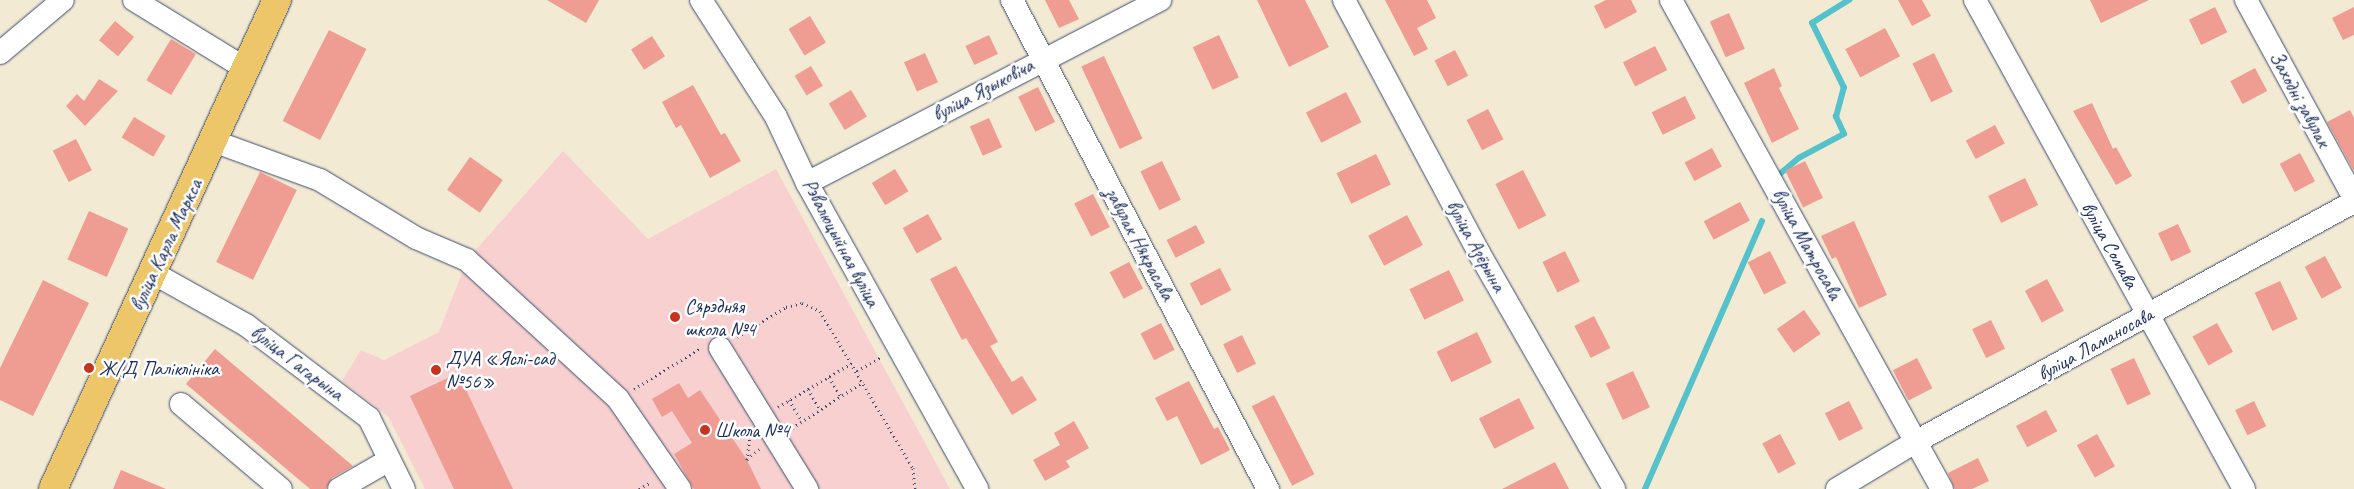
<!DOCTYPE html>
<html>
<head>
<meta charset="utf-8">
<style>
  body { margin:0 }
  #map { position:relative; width:2354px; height:489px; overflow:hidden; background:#f3ead4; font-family:Caveat,sans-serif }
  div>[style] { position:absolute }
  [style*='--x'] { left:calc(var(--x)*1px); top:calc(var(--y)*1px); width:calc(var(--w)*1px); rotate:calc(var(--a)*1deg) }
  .built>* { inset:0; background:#f7d0cf }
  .stream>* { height:5.5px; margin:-2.75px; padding:0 2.75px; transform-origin:2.75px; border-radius:2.75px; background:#55c2cb }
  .building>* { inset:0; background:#ef9d92; transform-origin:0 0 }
  .path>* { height:3px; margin-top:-1.5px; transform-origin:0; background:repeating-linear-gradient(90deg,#3b4b70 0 1px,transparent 0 5px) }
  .roads { filter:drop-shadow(0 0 1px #3b4b70) drop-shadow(0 0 1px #3b4b70) }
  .minor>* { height:22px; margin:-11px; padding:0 11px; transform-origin:11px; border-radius:11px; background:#fff }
  .major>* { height:28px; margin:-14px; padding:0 14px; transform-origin:14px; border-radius:14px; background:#ecc669 }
  .dots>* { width:14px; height:14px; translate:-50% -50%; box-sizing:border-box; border:2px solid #fff; border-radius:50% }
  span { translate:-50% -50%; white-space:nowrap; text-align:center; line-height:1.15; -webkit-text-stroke:5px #fff; paint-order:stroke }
  .street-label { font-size:20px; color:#1b2f5e }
  .poi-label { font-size:20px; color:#1b2f5e }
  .left { translate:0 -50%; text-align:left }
</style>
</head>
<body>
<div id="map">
  <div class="built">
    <div style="clip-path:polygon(563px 151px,648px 239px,776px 169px,950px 489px,425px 489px,388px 416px,342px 381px,361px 350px,384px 360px,439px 332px,467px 260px)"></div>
  </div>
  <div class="stream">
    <div style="--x:1775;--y:178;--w:31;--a:-40"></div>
    <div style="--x:1799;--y:158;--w:51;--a:-28.1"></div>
    <div style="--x:1844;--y:134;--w:19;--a:-115"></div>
    <div style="--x:1836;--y:117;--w:30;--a:-75"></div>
    <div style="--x:1844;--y:88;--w:72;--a:-116.2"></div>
    <div style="--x:1812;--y:23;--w:44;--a:-31.9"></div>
    <div style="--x:1645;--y:489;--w:292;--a:-66.4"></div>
  </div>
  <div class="building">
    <div style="clip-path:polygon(547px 0,599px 0,586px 23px)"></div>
    <div style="clip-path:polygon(1045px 0,1069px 0,1079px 19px,1059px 28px)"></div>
    <div style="clip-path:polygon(1257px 0,1305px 0,1329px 47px,1289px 67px)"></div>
    <div style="clip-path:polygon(1385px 0,1427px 0,1436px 18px,1417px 28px,1428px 49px,1414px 56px)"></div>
    <div style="clip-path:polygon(1606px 0,1631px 0,1637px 12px,1605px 29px,1594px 6px)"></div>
    <div style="clip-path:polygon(1898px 0,1922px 0,1931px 16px,1912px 26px)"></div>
    <div style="clip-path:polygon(2090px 0,2149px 0,2101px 23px)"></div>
    <div style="left:2215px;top:7px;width:28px;height:29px;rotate:64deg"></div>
    <div style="clip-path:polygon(2354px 7px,2354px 35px,2343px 40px,2332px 18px)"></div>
    <div style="left:1729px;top:13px;width:39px;height:21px;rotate:66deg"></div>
    <div style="left:810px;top:16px;width:31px;height:25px;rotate:59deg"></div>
    <div style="left:115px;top:21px;width:25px;height:25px;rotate:40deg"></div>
    <div style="left:1885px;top:28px;width:32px;height:45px;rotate:62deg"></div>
    <div style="left:329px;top:30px;width:42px;height:102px;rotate:27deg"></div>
    <div style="left:989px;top:35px;width:21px;height:26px;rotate:65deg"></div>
    <div style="left:1219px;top:35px;width:47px;height:29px;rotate:65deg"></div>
    <div style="left:652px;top:36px;width:24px;height:25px;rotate:57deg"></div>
    <div style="left:171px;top:39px;width:29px;height:48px;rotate:31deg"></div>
    <div style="left:1655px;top:46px;width:27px;height:36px;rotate:63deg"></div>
    <div style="left:1455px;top:50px;width:29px;height:23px;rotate:63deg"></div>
    <div style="left:925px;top:53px;width:32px;height:23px;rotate:66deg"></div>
    <div style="left:1934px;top:53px;width:43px;height:24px;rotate:64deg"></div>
    <div style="left:1104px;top:56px;width:91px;height:25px;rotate:65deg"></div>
    <div style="left:811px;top:66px;width:23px;height:19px;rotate:59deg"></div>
    <div style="clip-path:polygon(1774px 68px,1782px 86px,1779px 88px,1799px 129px,1772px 143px,1744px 83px)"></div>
    <div style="left:2255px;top:68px;width:26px;height:28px;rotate:62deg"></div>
    <div style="clip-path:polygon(99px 79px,118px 91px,85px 126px,66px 106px,77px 94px,84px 101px)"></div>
    <div style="clip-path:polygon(693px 85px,721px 135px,725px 133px,741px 161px,710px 178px,681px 125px,676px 128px,662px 102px)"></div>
    <div style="left:1038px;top:87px;width:39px;height:22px;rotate:64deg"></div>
    <div style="left:851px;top:90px;width:31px;height:26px;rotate:59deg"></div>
    <div style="left:1346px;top:92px;width:34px;height:45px;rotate:63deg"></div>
    <div style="left:1685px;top:96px;width:25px;height:37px;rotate:64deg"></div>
    <div style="clip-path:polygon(2092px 103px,2113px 149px,2116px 147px,2132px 176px,2116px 185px,2073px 111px)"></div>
    <div style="left:1488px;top:109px;width:34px;height:24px;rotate:63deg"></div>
    <div style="clip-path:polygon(2350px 110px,2354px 118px,2354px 171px,2327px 122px)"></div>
    <div style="left:134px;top:117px;width:37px;height:24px;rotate:31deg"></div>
    <div style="left:989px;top:118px;width:32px;height:21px;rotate:66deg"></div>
    <div style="left:1995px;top:125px;width:21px;height:33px;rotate:62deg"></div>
    <div style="left:76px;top:139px;width:35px;height:26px;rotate:63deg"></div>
    <div style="left:1712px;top:148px;width:21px;height:31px;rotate:62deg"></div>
    <div style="left:2300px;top:153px;width:32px;height:23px;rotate:62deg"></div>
    <div style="left:1376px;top:154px;width:34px;height:44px;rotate:64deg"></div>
    <div style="left:470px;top:157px;width:40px;height:40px;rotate:35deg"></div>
    <div style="left:1162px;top:161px;width:43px;height:24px;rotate:64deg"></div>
    <div style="left:1805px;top:161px;width:41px;height:22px;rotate:64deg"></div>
    <div style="left:895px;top:169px;width:26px;height:27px;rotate:59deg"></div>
    <div style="left:1523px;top:170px;width:51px;height:31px;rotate:63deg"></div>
    <div style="left:260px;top:172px;width:41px;height:100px;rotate:26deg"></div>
    <div style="left:2025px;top:178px;width:30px;height:41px;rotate:64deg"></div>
    <div style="left:1093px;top:194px;width:37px;height:21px;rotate:63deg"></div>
    <div style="left:1740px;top:202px;width:21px;height:41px;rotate:62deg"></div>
    <div style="left:89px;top:211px;width:43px;height:53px;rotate:24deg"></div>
    <div style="left:928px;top:214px;width:29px;height:29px;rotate:61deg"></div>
    <div style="left:1407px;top:215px;width:34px;height:44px;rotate:62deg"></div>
    <div style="clip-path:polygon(1854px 221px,1887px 295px,1859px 308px,1836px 257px,1832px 259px,1821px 236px)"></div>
    <div style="left:2178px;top:224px;width:31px;height:22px;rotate:65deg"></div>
    <div style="left:1196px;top:225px;width:20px;height:33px;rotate:63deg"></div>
    <div style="left:1565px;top:251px;width:34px;height:25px;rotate:64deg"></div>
    <div style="left:1770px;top:251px;width:36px;height:25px;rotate:63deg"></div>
    <div style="left:2325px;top:256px;width:36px;height:23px;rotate:62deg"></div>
    <div style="left:1129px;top:262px;width:30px;height:22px;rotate:62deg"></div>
    <div style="clip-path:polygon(956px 266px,998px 342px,990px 346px,1012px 382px,1022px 376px,1037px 400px,1012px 415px,966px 338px,962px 340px,930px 279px)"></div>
    <div style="left:1220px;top:268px;width:25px;height:34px;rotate:63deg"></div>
    <div style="left:1449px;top:270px;width:34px;height:44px;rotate:64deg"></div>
    <div style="left:2047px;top:279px;width:36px;height:25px;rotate:62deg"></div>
    <div style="clip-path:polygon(43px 280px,89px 303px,33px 416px,0 400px,0 368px)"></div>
    <div style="left:2280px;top:281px;width:42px;height:28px;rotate:65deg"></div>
    <div style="left:1804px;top:310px;width:29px;height:33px;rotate:55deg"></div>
    <div style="left:1594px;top:316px;width:36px;height:22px;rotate:63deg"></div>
    <div style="left:1991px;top:320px;width:32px;height:21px;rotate:64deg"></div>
    <div style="left:1161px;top:323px;width:30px;height:23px;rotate:63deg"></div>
    <div style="left:2217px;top:323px;width:33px;height:28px;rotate:61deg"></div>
    <div style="left:1477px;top:332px;width:34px;height:45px;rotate:64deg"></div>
    <div style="left:1242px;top:335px;width:32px;height:21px;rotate:64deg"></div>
    <div style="clip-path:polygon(215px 349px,353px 466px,332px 478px,326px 489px,310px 489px,186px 384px)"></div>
    <div style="left:1917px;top:358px;width:34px;height:27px;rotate:63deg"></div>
    <div style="left:2134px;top:358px;width:40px;height:26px;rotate:65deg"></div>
    <div style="left:1633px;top:371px;width:40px;height:30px;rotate:65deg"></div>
    <div style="clip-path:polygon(458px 373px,513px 489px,454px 489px,410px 396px)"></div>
    <div style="clip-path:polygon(1189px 381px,1214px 429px,1218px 427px,1230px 450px,1201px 465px,1177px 416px,1167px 421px,1155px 398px)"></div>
    <div style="clip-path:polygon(679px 383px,688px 398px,700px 390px,747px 460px,761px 489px,694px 489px,674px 454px,692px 443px,672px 411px,662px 417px,652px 399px)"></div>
    <div style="left:1274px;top:395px;width:89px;height:25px;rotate:63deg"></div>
    <div style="left:1519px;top:398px;width:34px;height:45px;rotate:63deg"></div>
    <div style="left:1849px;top:401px;width:31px;height:27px;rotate:63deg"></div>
    <div style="left:2254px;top:401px;width:28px;height:21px;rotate:64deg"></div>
    <div style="left:2046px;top:410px;width:24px;height:34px;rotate:62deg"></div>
    <div style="clip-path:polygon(1074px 421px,1089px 448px,1066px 461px,1070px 467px,1045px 481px,1033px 460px,1060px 445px,1054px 433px)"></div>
    <div style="left:1780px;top:434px;width:34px;height:20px;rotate:62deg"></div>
    <div style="left:2097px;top:434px;width:37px;height:23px;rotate:61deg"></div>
    <div style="clip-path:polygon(1978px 458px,1989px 481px,1972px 489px,1955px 489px,1948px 473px)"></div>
    <div style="clip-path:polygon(1555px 462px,1569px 489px,1502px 489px)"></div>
    <div style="clip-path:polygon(121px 470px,166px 489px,113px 489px)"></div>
  </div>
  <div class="path">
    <div style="--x:737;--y:337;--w:57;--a:-31.5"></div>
    <div style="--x:786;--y:307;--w:16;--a:-14"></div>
    <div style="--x:802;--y:303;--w:20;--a:24"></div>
    <div style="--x:820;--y:311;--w:182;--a:59.4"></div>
    <div style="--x:913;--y:468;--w:21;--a:85"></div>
    <div style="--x:857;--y:371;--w:28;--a:-30"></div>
    <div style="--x:829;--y:377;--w:23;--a:59"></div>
    <div style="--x:634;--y:389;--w:79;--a:-31.5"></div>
    <div style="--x:808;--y:389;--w:24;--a:60"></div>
    <div style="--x:789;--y:400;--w:25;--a:58"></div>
    <div style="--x:778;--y:407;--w:86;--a:-30.7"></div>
    <div style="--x:792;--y:428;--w:85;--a:-32.9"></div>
    <div style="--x:747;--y:459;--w:16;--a:-38"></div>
    <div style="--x:747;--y:460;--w:25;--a:-83"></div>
    <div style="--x:639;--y:489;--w:14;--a:-30"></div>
  </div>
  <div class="roads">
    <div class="minor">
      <div style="--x:134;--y:0;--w:132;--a:31.6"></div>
      <div style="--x:701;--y:0;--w:139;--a:57.3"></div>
      <div style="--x:776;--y:117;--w:73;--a:64.8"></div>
      <div style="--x:807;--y:183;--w:350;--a:60.9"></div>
      <div style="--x:1012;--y:0;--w:552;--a:62.37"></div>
      <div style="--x:1344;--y:0;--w:287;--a:61.9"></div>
      <div style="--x:1479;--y:253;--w:272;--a:60.2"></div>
      <div style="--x:1671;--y:0;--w:559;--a:61.01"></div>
      <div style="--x:1975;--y:0;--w:558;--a:61.18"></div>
      <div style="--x:2246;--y:0;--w:226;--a:61.4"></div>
      <div style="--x:0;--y:53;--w:82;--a:-40.1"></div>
      <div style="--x:213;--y:141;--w:114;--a:20"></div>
      <div style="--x:320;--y:180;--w:112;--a:31.1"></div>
      <div style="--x:416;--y:238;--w:56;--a:23.3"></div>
      <div style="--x:467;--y:260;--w:205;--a:42.6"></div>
      <div style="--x:618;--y:399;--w:109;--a:55.4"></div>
      <div style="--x:807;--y:183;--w:398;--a:-27.4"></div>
      <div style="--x:153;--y:273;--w:107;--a:29.2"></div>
      <div style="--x:246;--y:325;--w:154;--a:37.1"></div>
      <div style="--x:369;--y:418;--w:79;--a:63.8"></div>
      <div style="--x:720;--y:348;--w:166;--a:58.3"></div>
      <div style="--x:181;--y:404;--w:131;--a:40.4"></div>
      <div style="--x:339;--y:489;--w:58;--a:-30.1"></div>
      <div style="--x:1837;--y:489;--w:93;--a:-31"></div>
      <div style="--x:1917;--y:441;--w:498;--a:-28.7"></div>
    </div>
    <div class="major">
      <div style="--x:53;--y:489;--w:538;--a:-65.39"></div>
    </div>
  </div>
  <div class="dots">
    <div style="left:675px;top:317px;background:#c8321e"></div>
    <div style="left:89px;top:368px;background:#c8321e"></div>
    <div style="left:436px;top:370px;background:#c8321e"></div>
    <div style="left:705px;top:430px;background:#c8321e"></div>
  </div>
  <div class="street-label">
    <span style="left:983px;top:90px;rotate:-28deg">вуліца Языковіча</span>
    <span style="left:2300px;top:99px;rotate:61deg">Заходні завулак</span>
    <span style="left:841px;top:243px;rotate:62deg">Рэвалюцыйная вуліца</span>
    <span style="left:1140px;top:244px;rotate:62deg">завулак Някрасава</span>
    <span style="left:1807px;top:244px;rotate:61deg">вуліца Матросава</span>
    <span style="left:166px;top:245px;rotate:-65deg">вуліца Карла Маркса</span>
    <span style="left:2110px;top:245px;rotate:61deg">вуліца Сомава</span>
    <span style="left:1476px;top:246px;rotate:61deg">вуліца Азёрына</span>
    <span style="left:2095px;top:344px;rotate:-29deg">вуліца Ламаносава</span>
    <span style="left:297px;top:363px;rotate:37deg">вуліца Гагарына</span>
  </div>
  <div class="poi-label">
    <span class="left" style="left:685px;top:318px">Сярэдняя<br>школа №4</span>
    <span class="left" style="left:446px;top:370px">ДУА «Яслі-сад<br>№56»</span>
    <span class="left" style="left:99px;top:368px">Ж/Д Паліклініка</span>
    <span class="left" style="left:715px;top:430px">Школа №4</span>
  </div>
</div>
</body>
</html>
